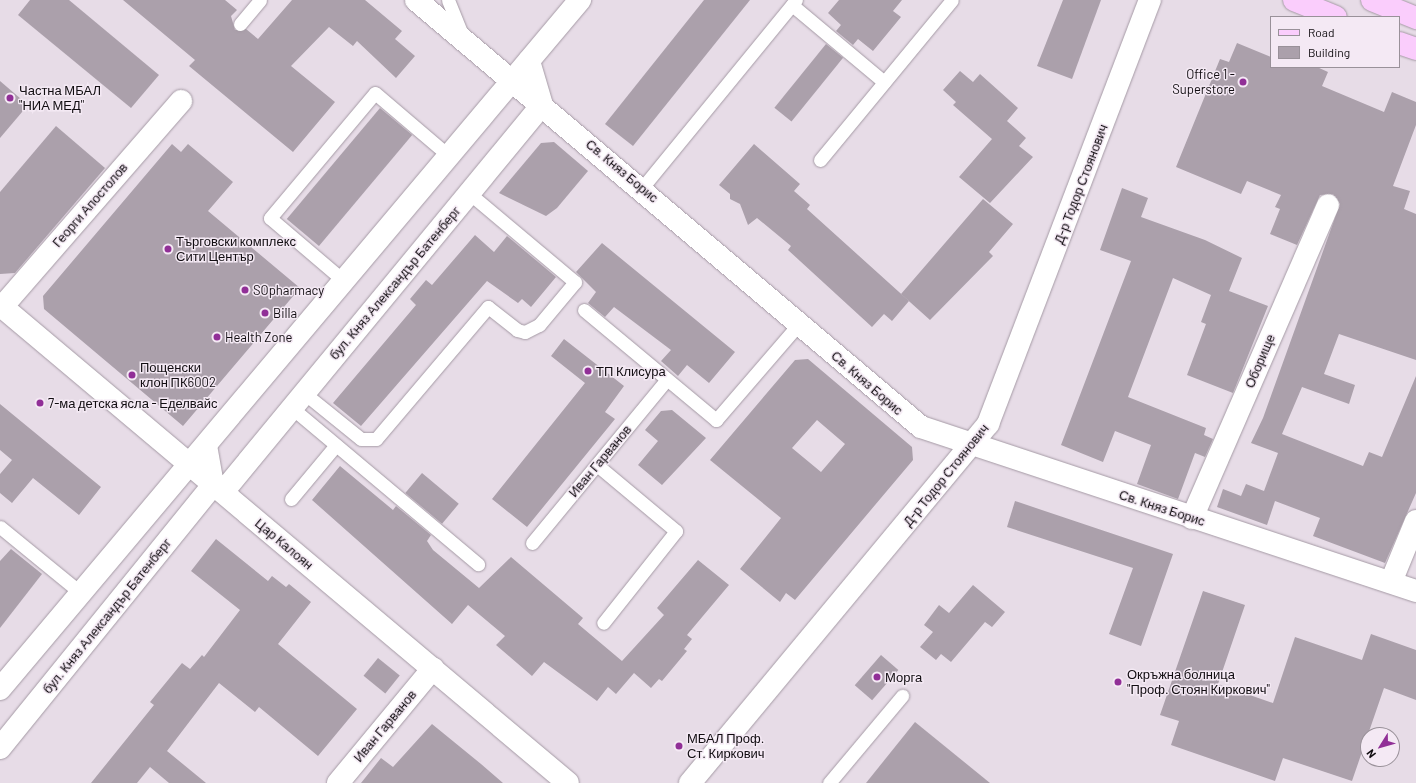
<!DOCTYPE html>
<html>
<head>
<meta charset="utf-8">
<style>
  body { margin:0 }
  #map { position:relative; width:1416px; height:783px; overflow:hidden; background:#e7dce7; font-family:Barlow,sans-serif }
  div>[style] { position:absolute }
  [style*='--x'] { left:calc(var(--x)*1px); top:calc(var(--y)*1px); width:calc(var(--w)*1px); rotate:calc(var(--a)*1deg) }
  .building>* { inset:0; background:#aba0ab; transform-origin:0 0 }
  .roads { filter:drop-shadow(0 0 1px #a59aa5) drop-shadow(0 0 1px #a59aa5) }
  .service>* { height:13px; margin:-6.5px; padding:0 6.5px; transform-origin:6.5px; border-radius:6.5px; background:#fff }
  .minor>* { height:22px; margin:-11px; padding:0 11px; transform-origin:11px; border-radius:11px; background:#fff }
  .tertiary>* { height:22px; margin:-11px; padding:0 11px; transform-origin:11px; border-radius:11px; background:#fff }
  .primary>* { height:22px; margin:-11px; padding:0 11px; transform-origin:11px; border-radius:11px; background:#facdfc }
  .dots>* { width:11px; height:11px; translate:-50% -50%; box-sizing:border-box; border:2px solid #f4e9f4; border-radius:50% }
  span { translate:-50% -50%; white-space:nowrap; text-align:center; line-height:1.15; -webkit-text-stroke:3px #f4e9f4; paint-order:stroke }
  .poi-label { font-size:13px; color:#110d11 }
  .right { translate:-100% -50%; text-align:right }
  .left { translate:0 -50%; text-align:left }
  .street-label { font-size:13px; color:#110d11 }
  .legend { position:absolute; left:1270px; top:16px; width:130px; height:52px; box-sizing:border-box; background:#f4e9f4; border:1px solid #999199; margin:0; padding:5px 7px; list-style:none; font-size:12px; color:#110d11 }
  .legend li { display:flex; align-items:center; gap:8px; height:20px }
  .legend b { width:20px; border:1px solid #999199 }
  .north { position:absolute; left:1360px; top:727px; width:40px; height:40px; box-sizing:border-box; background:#f4e9f4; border:1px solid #999199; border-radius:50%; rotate:233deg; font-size:11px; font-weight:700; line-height:16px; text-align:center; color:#110d11 }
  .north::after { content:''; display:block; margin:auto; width:14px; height:18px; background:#912f97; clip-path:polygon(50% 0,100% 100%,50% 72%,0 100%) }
</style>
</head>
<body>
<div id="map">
  <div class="building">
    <div style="clip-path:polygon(30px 0,69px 0,159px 75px,131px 108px,18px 15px)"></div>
    <div style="clip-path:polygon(123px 0,225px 0,237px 10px,231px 16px,235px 30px,246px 29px,258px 39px,292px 0,365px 0,402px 31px,395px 39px,415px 56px,396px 78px,357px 41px,353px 46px,329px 27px,291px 66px,335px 102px,293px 152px,189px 66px,195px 60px)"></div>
    <div style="clip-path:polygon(704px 0,750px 0,633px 146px,605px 124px)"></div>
    <div style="clip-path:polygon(839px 0,902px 0,893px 11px,901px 17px,873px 51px,858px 39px,853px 45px,836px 31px,841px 25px,828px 13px)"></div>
    <div style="clip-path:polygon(1063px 0,1101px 0,1072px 79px,1037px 66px)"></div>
    <div style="clip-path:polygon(1237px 43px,1271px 57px,1271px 67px,1317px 67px,1328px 72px,1322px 86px,1384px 112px,1392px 92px,1416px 102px,1416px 125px,1393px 186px,1410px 191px,1404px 209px,1416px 214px,1416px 360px,1339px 334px,1324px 374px,1355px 385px,1349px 404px,1302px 387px,1282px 434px,1363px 466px,1369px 452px,1382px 457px,1416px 376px,1416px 493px,1385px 563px,1313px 536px,1320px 518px,1275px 501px,1267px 525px,1217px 507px,1223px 489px,1241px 496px,1246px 484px,1264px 491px,1278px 453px,1251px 443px,1263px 418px,1340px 204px,1333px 194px,1320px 195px,1297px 245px,1270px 234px,1280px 209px,1275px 207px,1281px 195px,1247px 181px,1241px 194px,1176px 167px,1220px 59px,1229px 62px)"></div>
    <div style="left:826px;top:44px;width:22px;height:82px;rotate:39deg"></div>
    <div style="clip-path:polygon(960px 71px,973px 82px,980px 74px,1018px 108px,1007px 121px,1026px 138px,1019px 146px,1033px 157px,990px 203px,959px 177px,992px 139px,953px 105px,956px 102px,943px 90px)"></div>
    <div style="clip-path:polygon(0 81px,28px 105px,0 138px)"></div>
    <div style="left:380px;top:108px;width:42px;height:145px;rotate:40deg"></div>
    <div style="clip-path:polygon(56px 126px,105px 168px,15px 273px,0 274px,0 192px)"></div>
    <div style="clip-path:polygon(554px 142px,588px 171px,557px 208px,546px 216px,499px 193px,541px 143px)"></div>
    <div style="clip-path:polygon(172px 144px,181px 152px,188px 144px,233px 182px,208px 211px,300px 288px,183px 426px,44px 309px,43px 296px)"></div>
    <div style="clip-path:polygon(754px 144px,800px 184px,794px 191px,810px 205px,807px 209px,909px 301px,892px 321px,884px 314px,872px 327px,788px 250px,791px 246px,757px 218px,748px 225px,740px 204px,730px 199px,730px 194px,719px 185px)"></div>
    <div style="clip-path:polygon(1122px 188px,1148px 198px,1141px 217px,1205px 240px,1242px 258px,1229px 291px,1268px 306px,1233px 393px,1187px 375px,1206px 324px,1201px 322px,1211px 295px,1173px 278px,1128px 397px,1206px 428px,1204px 435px,1213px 439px,1205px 457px,1195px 453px,1178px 499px,1137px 484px,1151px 445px,1115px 431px,1103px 462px,1061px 445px,1131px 261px,1100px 250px)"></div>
    <div style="clip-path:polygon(983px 199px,1013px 224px,989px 252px,993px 256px,930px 320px,901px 294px)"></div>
    <div style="clip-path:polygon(475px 235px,494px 252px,507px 236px,556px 277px,531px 307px,522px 299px,518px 303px,487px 281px,361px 426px,333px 403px,416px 305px,410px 299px,426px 280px,432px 285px)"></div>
    <div style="clip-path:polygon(602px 243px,735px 352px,709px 383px,687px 365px,678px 376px,661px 361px,671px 350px,614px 307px,605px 317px,588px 303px,596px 292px,576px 272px)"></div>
    <div style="clip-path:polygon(564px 339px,624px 386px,605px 412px,615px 419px,527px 527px,492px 499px,585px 383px,551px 356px)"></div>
    <div style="clip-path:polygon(evenodd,808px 359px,912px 447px,913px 460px,795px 600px,786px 593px,780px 602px,740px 569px,781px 518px,710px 460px,795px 360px,808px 359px,817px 420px,845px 444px,821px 472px,792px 448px,817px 420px)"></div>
    <div style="clip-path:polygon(0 404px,101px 487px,79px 515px,33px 478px,12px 503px,0 493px,0 474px,12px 460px,0 450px)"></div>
    <div style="clip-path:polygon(672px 410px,706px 438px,662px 485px,638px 465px,658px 441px,645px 430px,661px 411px)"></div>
    <div style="clip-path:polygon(340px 466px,393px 510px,396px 506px,431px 535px,427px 541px,433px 550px,479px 588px,511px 557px,583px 618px,578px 624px,622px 661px,664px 615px,657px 608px,698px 560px,729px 585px,687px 635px,692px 639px,684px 649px,687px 651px,662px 681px,659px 679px,651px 688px,634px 673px,616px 694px,608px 687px,597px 701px,544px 662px,532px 676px,496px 645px,505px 636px,468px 605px,452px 624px,312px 500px)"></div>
    <div style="left:422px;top:473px;width:48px;height:26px;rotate:40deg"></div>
    <div style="clip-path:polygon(1015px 501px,1173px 554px,1141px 646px,1109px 634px,1133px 568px,1007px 527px)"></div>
    <div style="clip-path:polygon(216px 539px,268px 581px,272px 576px,286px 587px,289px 584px,311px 602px,278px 644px,357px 709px,318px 756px,259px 707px,255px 712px,219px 683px,167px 751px,206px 783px,169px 783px,150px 767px,137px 783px,91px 783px,154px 705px,150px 702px,182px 663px,190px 669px,202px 655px,204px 657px,240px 610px,191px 571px)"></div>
    <div style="clip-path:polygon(11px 549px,42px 574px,0 628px,0 561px)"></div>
    <div style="clip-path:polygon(973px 585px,1005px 612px,992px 627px,985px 622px,951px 662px,941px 654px,936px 660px,920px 647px,933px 632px,924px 625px,939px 605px,949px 613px)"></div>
    <div style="clip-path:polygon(1203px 591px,1245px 605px,1218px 684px,1273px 703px,1295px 637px,1362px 660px,1371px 634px,1416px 650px,1416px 700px,1384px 688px,1352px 781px,1283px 758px,1275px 781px,1171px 745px,1179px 721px,1160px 715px)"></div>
    <div style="left:881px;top:655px;width:23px;height:40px;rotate:41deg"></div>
    <div style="left:378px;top:658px;width:28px;height:23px;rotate:39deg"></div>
    <div style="clip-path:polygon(915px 722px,990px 783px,866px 783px)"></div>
    <div style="clip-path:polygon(432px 724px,481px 764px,503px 783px,361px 783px,381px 758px,393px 767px)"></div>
  </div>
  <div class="roads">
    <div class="service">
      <div style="--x:448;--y:0;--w:38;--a:68"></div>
      <div style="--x:792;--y:5;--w:120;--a:39.9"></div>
      <div style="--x:240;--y:24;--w:31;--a:-50"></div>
      <div style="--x:820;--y:160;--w:207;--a:-50.5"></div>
      <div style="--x:642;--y:188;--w:243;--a:-50.7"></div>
      <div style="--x:344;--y:281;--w:97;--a:-139.6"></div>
      <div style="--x:270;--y:218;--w:163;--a:-50"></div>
      <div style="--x:375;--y:93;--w:97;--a:40.4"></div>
      <div style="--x:584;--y:310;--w:172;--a:39.8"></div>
      <div style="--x:716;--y:420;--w:127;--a:-49.2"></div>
      <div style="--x:304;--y:393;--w:73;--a:38.9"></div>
      <div style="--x:361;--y:439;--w:15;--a:0"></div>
      <div style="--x:376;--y:439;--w:173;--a:-49.7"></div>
      <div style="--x:488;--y:307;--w:37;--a:38"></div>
      <div style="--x:517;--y:330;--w:8;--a:14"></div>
      <div style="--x:525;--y:332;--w:16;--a:-27"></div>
      <div style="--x:539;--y:325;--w:56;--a:-50.1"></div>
      <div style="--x:575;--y:282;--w:138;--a:-140"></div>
      <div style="--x:292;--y:408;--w:243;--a:40"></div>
      <div style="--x:597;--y:465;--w:103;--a:39.9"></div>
      <div style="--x:676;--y:531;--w:117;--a:128.4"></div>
      <div style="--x:291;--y:499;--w:70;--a:-50.2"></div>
      <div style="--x:0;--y:527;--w:104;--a:39.2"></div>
      <div style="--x:532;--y:543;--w:212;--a:-50.5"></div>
      <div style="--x:829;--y:783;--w:114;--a:-50"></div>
    </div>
    <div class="minor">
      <div style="--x:416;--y:0;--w:661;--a:40.22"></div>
      <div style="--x:921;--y:427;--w:521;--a:18.33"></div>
      <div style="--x:0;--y:305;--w:742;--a:40.08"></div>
      <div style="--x:2;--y:307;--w:273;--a:-49"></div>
      <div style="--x:213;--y:485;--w:14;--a:8"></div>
      <div style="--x:227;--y:487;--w:495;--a:-50.5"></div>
      <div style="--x:542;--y:105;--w:46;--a:-106.5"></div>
      <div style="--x:1192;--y:518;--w:341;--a:-66.5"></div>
      <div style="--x:1391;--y:582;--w:66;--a:-67.7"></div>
      <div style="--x:338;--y:783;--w:149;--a:-50.4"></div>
    </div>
    <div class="tertiary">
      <div style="--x:0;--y:689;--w:901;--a:-49.91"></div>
      <div style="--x:0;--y:748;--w:338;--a:-51"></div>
      <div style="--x:213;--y:485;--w:39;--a:-100"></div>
      <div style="--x:690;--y:783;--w:467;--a:-50.3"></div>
      <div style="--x:988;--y:424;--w:454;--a:-69.1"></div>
    </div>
    <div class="primary">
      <div style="--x:1294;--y:0;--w:45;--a:22"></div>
      <div style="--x:1372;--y:0;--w:48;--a:22.2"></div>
      <div style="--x:1399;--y:43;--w:18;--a:19"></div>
    </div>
  </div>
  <div class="dots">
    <div style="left:1243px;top:82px;background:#912f97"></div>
    <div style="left:10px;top:98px;background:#912f97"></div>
    <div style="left:168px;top:249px;background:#912f97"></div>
    <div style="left:245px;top:290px;background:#912f97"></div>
    <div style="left:265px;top:313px;background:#912f97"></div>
    <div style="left:217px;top:337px;background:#912f97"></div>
    <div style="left:588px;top:371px;background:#912f97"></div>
    <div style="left:132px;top:375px;background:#912f97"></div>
    <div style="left:40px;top:403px;background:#912f97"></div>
    <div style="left:877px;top:677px;background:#912f97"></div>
    <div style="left:1118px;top:682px;background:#912f97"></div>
    <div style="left:679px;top:746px;background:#912f97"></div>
  </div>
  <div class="poi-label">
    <span class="right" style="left:1235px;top:82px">Office 1 -<br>Superstore</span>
    <span class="left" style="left:19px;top:98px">Частна МБАЛ<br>"НИА МЕД"</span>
    <span class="left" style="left:176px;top:249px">Търговски комплекс<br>Сити Център</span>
    <span class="left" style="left:253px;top:290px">SOpharmacy</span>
    <span class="left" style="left:273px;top:313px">Billa</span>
    <span class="left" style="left:225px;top:337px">Health Zone</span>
    <span class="left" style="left:140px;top:375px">Пощенски<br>клон ПК6002</span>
    <span class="left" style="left:596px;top:371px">ТП Клисура</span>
    <span class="left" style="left:48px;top:403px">7-ма детска ясла - Еделвайс</span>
    <span class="left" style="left:1127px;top:682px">Окръжна болница<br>"Проф. Стоян Киркович"</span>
    <span class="left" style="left:885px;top:677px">Морга</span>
    <span class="left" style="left:687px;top:746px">МБАЛ Проф.<br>Ст. Киркович</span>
  </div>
  <div class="street-label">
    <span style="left:622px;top:171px;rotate:40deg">Св. Княз Борис</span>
    <span style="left:1081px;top:184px;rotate:-69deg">Д-р Тодор Стоянович</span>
    <span style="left:90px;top:205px;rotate:-49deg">Георги Апостолов</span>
    <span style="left:395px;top:283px;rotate:-50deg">бул. Княз Александър Батенберг</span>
    <span style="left:1260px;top:361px;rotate:-67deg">Оборище</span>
    <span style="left:867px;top:383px;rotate:41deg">Св. Княз Борис</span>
    <span style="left:600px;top:461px;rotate:-50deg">Иван Гарванов</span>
    <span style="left:946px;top:475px;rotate:-51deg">Д-р Тодор Стоянович</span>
    <span style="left:1162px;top:508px;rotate:18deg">Св. Княз Борис</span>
    <span style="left:284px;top:544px;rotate:40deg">Цар Калоян</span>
    <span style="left:107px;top:616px;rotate:-51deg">бул. Княз Александър Батенберг</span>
    <span style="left:385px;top:726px;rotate:-50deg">Иван Гарванов</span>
  </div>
  <ul class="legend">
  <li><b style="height:5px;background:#facdfc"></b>Road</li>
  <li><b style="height:11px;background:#aba0ab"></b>Building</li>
  </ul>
  <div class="north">N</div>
</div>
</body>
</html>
